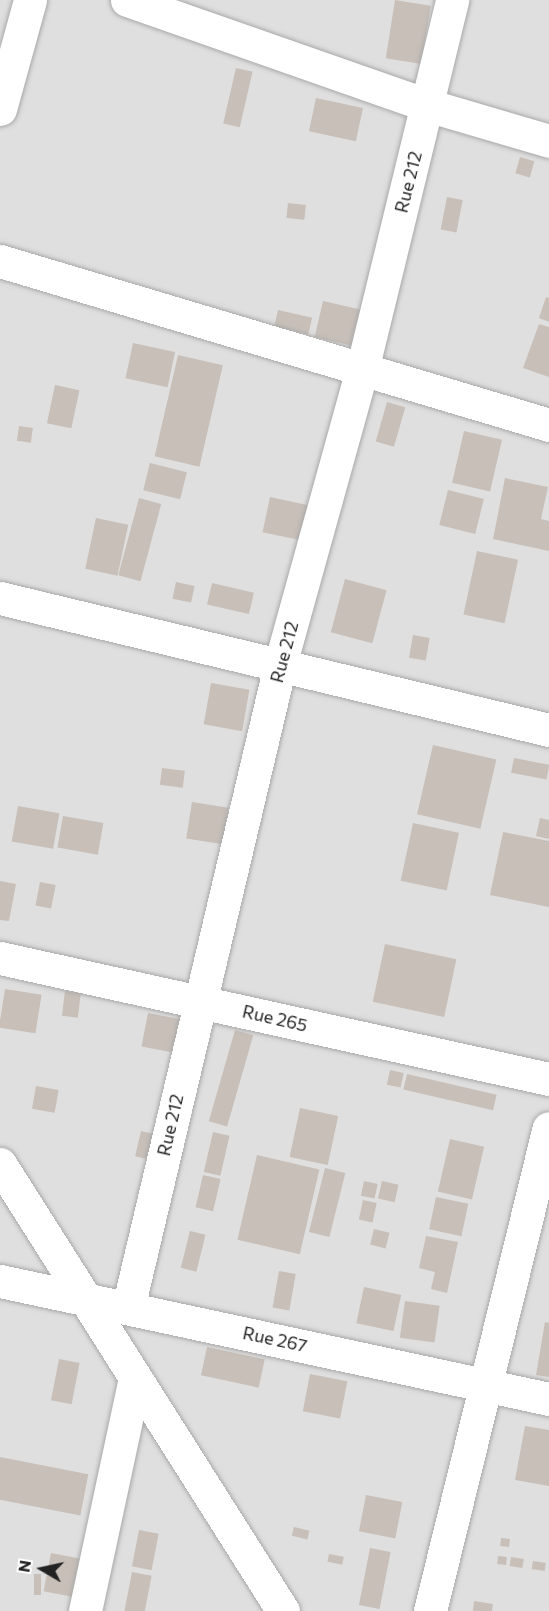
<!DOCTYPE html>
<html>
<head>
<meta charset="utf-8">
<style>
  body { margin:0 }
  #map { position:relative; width:549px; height:1611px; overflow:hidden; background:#f2efe9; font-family:Commissioner,sans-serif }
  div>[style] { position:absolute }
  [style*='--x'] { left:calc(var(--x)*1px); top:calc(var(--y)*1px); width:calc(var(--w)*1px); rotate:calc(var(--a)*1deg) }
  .residential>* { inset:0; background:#e0dfdf; transform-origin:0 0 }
  .building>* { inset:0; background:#c7bfb8; transform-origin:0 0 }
  .roads { filter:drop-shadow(0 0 2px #a9a9a9) drop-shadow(0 0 2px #a9a9a9) }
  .street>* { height:33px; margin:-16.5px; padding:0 16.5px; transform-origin:16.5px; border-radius:16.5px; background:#fff }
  span { translate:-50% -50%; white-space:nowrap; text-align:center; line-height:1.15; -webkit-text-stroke:4.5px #fff; paint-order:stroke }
  .street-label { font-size:18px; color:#222 }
  .north { position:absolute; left:12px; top:1539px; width:60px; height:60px; -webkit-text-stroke:4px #fff; paint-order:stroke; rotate:279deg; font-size:16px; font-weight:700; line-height:24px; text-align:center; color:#222 }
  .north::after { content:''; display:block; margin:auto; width:21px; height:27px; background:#222; clip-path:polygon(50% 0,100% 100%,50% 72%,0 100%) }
</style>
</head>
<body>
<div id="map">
  <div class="residential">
    <div style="left:0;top:0;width:549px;height:1611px"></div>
  </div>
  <div class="building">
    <div style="left:395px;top:0;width:36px;height:59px;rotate:9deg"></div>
    <div style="left:236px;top:68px;width:17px;height:57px;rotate:13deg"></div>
    <div style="left:316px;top:98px;width:48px;height:34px;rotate:12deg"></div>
    <div style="left:520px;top:157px;width:15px;height:17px;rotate:16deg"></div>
    <div style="left:447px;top:197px;width:16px;height:33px;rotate:11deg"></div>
    <div style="left:288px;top:203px;width:18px;height:15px;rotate:6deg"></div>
    <div style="clip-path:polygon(546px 297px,549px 298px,549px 322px,539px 318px)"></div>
    <div style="left:323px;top:301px;width:45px;height:37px;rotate:13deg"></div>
    <div style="left:278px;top:310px;width:35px;height:17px;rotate:13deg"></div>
    <div style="clip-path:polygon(539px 324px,549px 327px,549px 377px,523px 368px)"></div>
    <div style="left:133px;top:343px;width:43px;height:36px;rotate:12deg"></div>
    <div style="left:178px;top:355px;width:46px;height:104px;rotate:13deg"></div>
    <div style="left:55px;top:385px;width:25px;height:39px;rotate:12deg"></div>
    <div style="left:387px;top:402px;width:19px;height:41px;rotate:16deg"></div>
    <div style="left:19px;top:426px;width:14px;height:15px;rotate:8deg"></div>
    <div style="left:464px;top:431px;width:39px;height:53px;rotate:13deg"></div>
    <div style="left:150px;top:463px;width:38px;height:28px;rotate:14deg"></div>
    <div style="clip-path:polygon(505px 478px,548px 487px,541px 519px,549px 521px,549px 551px,493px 539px)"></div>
    <div style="left:448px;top:490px;width:37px;height:36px;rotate:14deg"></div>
    <div style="left:270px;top:497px;width:44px;height:36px;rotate:12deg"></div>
    <div style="left:139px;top:498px;width:23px;height:80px;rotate:15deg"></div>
    <div style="left:96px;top:518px;width:33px;height:52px;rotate:12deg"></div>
    <div style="left:477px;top:551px;width:42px;height:65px;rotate:12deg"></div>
    <div style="left:345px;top:579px;width:43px;height:55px;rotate:15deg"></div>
    <div style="left:176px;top:582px;width:19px;height:17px;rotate:12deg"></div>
    <div style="left:212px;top:583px;width:43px;height:22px;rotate:13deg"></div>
    <div style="left:413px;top:635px;width:17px;height:23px;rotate:10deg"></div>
    <div style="left:211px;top:683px;width:39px;height:42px;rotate:10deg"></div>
    <div style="left:433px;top:745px;width:65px;height:71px;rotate:13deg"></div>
    <div style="left:514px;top:758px;width:36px;height:15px;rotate:11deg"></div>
    <div style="left:162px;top:768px;width:23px;height:17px;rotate:7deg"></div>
    <div style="left:192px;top:802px;width:37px;height:37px;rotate:9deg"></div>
    <div style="left:18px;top:806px;width:42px;height:36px;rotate:10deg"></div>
    <div style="left:63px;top:816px;width:41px;height:32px;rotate:10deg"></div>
    <div style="clip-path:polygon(540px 818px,549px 820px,549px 839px,536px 836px)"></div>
    <div style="left:413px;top:823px;width:47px;height:59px;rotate:12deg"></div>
    <div style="clip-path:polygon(503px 832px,549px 841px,549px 907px,490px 895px)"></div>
    <div style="clip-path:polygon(0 881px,16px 884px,9px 921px,0 920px)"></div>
    <div style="left:40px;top:882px;width:16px;height:24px;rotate:11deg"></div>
    <div style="left:385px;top:944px;width:73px;height:59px;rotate:12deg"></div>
    <div style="left:5px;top:989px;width:37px;height:39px;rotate:9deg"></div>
    <div style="left:65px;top:991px;width:16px;height:25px;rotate:7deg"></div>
    <div style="left:148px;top:1013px;width:36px;height:34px;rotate:11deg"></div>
    <div style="left:235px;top:1030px;width:19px;height:95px;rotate:16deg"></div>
    <div style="left:390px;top:1070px;width:14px;height:15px;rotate:12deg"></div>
    <div style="left:407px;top:1074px;width:92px;height:16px;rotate:13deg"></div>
    <div style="left:36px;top:1086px;width:23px;height:23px;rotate:10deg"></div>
    <div style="left:300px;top:1108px;width:39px;height:50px;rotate:12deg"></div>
    <div style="left:141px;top:1131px;width:18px;height:26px;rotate:13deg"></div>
    <div style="left:213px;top:1132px;width:17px;height:41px;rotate:13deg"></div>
    <div style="left:450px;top:1139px;width:35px;height:54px;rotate:13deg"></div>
    <div style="left:257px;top:1155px;width:64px;height:87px;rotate:13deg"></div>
    <div style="left:325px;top:1168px;width:21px;height:66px;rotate:14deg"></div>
    <div style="left:203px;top:1175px;width:18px;height:33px;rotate:13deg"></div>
    <div style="left:364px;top:1181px;width:14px;height:15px;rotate:12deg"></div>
    <div style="left:382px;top:1181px;width:17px;height:18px;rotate:13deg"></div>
    <div style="left:436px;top:1197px;width:33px;height:33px;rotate:12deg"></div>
    <div style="left:363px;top:1200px;width:14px;height:20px;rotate:12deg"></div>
    <div style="left:374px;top:1229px;width:16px;height:16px;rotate:14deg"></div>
    <div style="left:190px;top:1231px;width:16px;height:38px;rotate:14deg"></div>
    <div style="clip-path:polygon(426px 1236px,458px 1242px,447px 1293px,431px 1289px,435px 1272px,419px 1268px)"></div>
    <div style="left:279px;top:1271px;width:17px;height:37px;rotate:10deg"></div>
    <div style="left:364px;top:1287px;width:38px;height:37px;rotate:12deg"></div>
    <div style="left:405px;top:1301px;width:35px;height:37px;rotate:8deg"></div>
    <div style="clip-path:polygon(545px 1322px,549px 1323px,549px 1377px,536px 1375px)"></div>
    <div style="left:207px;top:1347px;width:59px;height:29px;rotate:12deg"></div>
    <div style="left:59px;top:1359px;width:21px;height:42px;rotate:11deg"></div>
    <div style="left:310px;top:1374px;width:38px;height:38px;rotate:11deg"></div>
    <div style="clip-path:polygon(525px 1426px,549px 1430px,549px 1486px,515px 1480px)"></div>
    <div style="left:0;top:1457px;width:90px;height:42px;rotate:11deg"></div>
    <div style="left:366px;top:1495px;width:37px;height:37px;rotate:11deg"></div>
    <div style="left:294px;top:1527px;width:16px;height:9px;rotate:14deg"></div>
    <div style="left:139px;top:1530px;width:20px;height:37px;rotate:11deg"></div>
    <div style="left:501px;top:1538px;width:9px;height:8px;rotate:6deg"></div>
    <div style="left:370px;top:1548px;width:21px;height:58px;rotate:11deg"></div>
    <div style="left:51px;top:1553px;width:41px;height:39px;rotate:11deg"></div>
    <div style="left:329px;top:1554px;width:15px;height:8px;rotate:11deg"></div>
    <div style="left:498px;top:1556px;width:9px;height:8px;rotate:6deg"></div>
    <div style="left:511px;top:1557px;width:13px;height:9px;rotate:9deg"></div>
    <div style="left:533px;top:1561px;width:13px;height:8px;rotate:9deg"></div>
    <div style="left:132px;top:1572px;width:20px;height:40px;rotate:11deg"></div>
    <div style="left:34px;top:1574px;width:7px;height:21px"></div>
    <div style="clip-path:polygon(474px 1601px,493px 1604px,492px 1611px,473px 1611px)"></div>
  </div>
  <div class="roads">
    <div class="street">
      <div style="--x:127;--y:0;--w:318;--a:19.3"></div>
      <div style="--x:427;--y:105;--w:127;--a:16.4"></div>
      <div style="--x:0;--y:109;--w:113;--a:-74.6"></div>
      <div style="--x:0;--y:261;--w:573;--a:16.63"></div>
      <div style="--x:0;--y:598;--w:565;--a:13.52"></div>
      <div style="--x:0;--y:958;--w:562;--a:12.43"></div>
      <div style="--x:0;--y:1164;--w:529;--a:57.66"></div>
      <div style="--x:0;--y:1281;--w:562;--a:12.13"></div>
      <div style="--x:128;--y:1308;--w:661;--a:-76.7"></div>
      <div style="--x:280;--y:665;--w:306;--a:-74.5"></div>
      <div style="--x:362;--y:370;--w:381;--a:-76.3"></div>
      <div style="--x:85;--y:1611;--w:238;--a:-77.9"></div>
      <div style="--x:430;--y:1611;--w:497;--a:-76.2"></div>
    </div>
  </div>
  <div class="street-label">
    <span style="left:408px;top:182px;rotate:-76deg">Rue 212</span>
    <span style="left:284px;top:652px;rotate:-75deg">Rue 212</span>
    <span style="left:275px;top:1018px;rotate:13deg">Rue 265</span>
    <span style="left:170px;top:1125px;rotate:-77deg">Rue 212</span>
    <span style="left:275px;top:1339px;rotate:12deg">Rue 267</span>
  </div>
  <div class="north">N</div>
</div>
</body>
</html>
